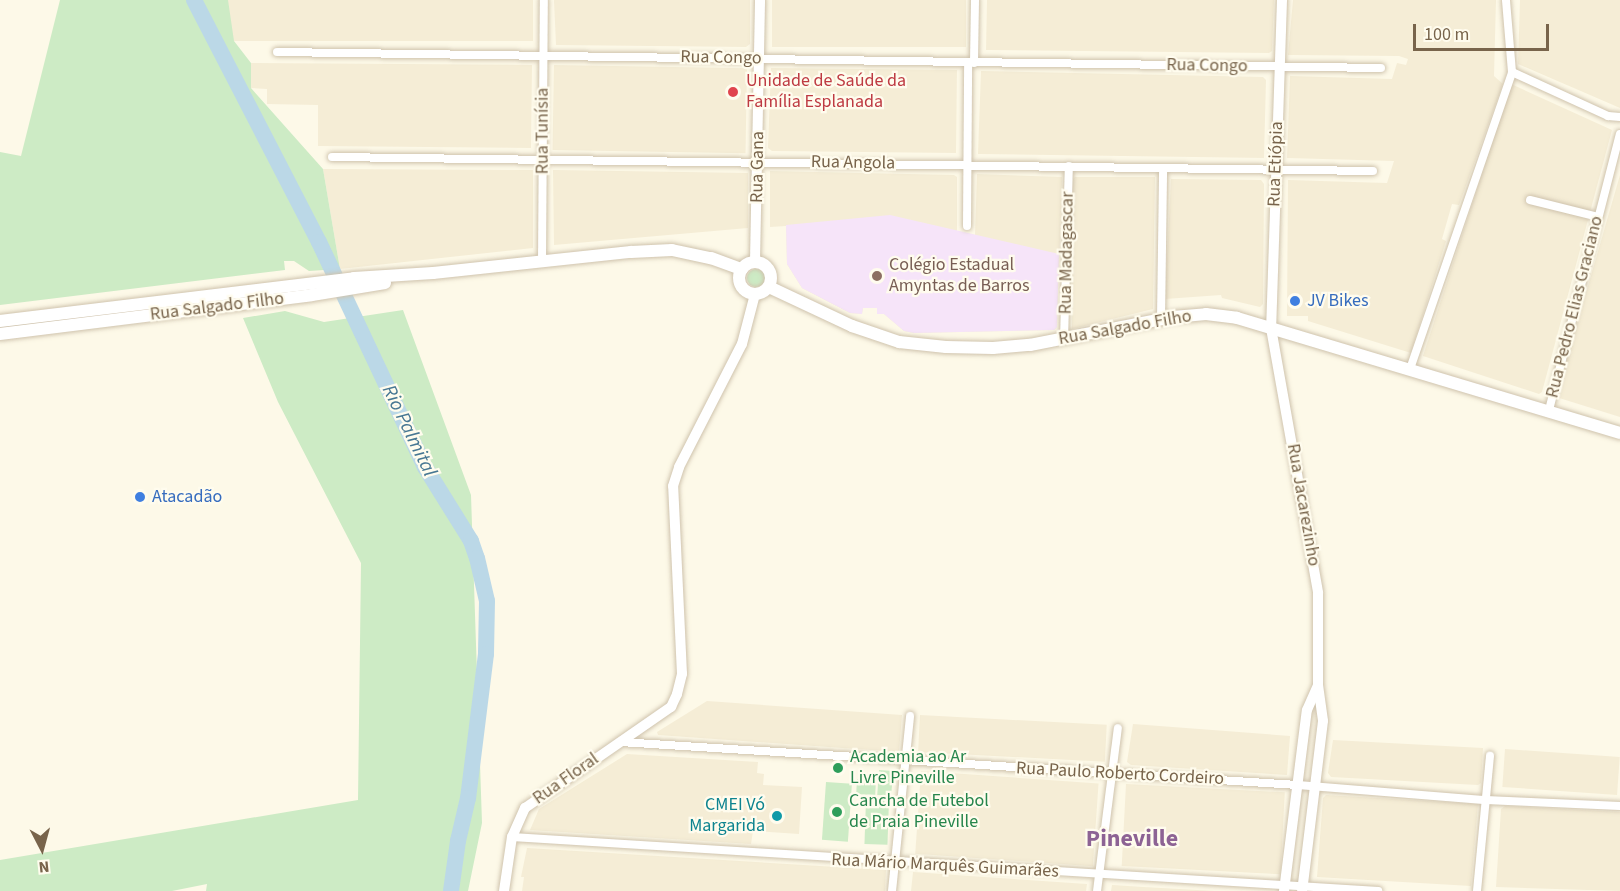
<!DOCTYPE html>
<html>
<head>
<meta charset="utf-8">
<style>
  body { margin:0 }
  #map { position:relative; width:1620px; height:891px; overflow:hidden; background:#fdf9e8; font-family:"Source Sans 3",sans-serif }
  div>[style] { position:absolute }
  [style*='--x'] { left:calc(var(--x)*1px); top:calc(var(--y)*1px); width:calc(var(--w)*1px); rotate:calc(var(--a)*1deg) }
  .residential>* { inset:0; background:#f5edd6; transform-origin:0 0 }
  .education>* { inset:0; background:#f6e4f9 }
  .green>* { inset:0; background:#cdebc5; transform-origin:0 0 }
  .round { border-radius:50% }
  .river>* { height:16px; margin:-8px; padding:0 8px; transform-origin:8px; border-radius:8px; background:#bbd8e7 }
  .roads { filter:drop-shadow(0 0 2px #cfc3ad) drop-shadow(0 0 2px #cfc3ad) }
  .minor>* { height:8px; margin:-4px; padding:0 4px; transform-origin:4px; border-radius:4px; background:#fff }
  .tertiary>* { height:10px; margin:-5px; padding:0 5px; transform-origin:5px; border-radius:5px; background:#fff }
  .secondary>* { height:12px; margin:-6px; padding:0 6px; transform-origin:6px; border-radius:6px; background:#fff }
  .secondary>.ring { margin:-6px; padding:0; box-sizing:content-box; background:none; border:12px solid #fff; border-radius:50% }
  .dots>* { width:16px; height:16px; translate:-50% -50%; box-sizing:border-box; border:3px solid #fffcee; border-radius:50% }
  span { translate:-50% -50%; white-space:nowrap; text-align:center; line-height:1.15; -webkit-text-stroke:4.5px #fffcee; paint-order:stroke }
  .street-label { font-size:18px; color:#78644b }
  .health-label { font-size:18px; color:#be3a42 }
  .left { translate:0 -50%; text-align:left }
  .education-label { font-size:18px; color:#785e54 }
  .shop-label { font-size:18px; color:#366cbe }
  .leisure-label { font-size:18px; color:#27864d }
  .culture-label { font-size:18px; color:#0d838f }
  .right { translate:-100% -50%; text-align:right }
  .water-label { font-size:20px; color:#477793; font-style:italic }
  .district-label { font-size:24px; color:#8d6394; font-weight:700 }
  .north { position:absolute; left:12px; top:819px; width:60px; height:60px; -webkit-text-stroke:4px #fffcee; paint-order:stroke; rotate:174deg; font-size:16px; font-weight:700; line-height:24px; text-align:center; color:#78644b }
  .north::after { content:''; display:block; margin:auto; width:21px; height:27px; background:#78644b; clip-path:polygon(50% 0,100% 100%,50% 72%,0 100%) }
  .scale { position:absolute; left:1413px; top:24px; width:136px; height:27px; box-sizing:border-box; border:3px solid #78644b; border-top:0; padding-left:8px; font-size:18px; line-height:21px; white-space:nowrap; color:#78644b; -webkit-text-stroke:4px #fffcee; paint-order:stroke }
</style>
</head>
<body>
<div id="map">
  <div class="residential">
    <div style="left:228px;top:0;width:305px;height:41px"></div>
    <div style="clip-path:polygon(554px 0,750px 0,750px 44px,746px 47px,556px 45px)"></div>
    <div style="left:772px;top:0;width:194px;height:47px"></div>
    <div style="clip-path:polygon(987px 0,1274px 0,1272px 51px,1269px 53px,986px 50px)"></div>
    <div style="clip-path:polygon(1293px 0,1496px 0,1494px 76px,1503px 84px,1459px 205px,1452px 204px,1442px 239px,1446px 241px,1411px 353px,1308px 321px,1308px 316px,1287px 316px,1288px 180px,1387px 183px,1394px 161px,1287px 158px,1290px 76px,1392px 79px,1397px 63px,1406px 65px,1408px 59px,1399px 56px,1288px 55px)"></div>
    <div style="clip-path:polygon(1520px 0,1620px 0,1620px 108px,1518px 64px)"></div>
    <div style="clip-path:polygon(251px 63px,532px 65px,531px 148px,318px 146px,318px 105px,267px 104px,267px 89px,251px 88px)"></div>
    <div style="left:554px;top:65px;width:193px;height:85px;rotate:1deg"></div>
    <div style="clip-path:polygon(771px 68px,957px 70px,956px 153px,772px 151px,768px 148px)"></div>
    <div style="clip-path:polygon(981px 71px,1263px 77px,1266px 80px,1264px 158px,978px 154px)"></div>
    <div style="clip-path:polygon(1511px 84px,1612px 130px,1542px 392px,1539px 394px,1423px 356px)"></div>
    <div style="clip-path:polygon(323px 169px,533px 170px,533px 248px,340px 269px)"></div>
    <div style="clip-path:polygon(553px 170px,748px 173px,748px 228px,554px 245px)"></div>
    <div style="clip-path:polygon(770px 171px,954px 175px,957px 177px,957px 231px,975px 235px,977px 174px,1062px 177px,1057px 327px,1054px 330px,914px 333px,904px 331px,884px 314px,877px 314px,877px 308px,863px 308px,862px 314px,850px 313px,802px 288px,787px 264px,786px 226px,770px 227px)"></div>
    <div style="clip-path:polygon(1620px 175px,1620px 417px,1556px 397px)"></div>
    <div style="clip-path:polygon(1075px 177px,1155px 177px,1153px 309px,1072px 329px,1073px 179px)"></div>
    <div style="clip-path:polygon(1171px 179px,1261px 180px,1264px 184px,1263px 304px,1260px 307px,1222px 298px,1221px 295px,1165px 299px)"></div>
    <div style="clip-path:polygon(707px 701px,902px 715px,899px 752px,658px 735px,657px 732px)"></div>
    <div style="left:920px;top:715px;width:187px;height:37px;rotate:3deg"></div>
    <div style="clip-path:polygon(1133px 724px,1290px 736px,1287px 775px,1131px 765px,1127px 762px)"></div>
    <div style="clip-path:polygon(1333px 740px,1483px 748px,1481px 783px,1478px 785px,1331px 777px,1328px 773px)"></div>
    <div style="left:1505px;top:749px;width:115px;height:38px;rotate:4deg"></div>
    <div style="clip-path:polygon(627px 754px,758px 762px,757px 773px,764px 774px,763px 785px,802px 787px,799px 834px,753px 831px,751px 844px,530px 830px,539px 809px)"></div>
    <div style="left:921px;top:771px;width:178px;height:83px;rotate:4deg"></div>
    <div style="left:1126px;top:784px;width:159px;height:82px;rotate:3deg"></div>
    <div style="clip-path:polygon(1326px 795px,1478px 804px,1471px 886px,1317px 877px,1323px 798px)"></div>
    <div style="clip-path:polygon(1505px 806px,1620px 812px,1620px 891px,1496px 887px,1501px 809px)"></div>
    <div style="clip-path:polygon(527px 848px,886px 870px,885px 891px,522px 891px,524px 877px,521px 877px)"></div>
    <div style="clip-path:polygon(913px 872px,969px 876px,1087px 884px,1086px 891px,911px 891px)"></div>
    <div style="clip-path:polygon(1112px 885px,1143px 887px,1215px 891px,1111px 891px)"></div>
  </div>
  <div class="education">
    <div style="clip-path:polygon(890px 215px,1059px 254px,1057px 327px,1054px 330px,914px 333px,904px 331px,884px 314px,877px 314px,877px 308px,863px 308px,862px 314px,850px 313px,802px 288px,787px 264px,786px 225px)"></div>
  </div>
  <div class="green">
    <div style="clip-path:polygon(60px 0,228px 0,234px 41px,251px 63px,251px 88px,323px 169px,340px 269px,309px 271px,294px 261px,284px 261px,285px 270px,0 305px,0 152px,21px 156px)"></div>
    <div class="round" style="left:747px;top:269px;width:18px;height:18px"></div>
    <div style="clip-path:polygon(403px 310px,471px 495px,482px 823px,468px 891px,206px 891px,207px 884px,172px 891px,0 891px,0 860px,358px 800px,361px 563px,278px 402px,243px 318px,285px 311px,324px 322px)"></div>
    <div style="left:879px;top:770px;width:14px;height:25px;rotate:4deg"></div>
    <div style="left:857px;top:779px;width:19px;height:15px;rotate:3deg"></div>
    <div style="left:826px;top:782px;width:26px;height:58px;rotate:4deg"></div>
    <div style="left:866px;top:800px;width:23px;height:44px;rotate:2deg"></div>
  </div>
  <div class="river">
    <div style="--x:194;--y:0;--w:272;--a:62.7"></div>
    <div style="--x:319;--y:242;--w:249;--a:64.8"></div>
    <div style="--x:425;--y:467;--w:87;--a:58.1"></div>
    <div style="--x:471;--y:541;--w:18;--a:71"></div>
    <div style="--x:477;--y:558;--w:44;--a:76.9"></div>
    <div style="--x:487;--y:601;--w:53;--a:91.1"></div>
    <div style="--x:486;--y:654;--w:145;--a:97.1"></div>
    <div style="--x:468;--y:798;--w:44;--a:103.1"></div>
    <div style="--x:458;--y:841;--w:50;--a:98"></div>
  </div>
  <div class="roads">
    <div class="minor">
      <div style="--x:277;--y:52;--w:1104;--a:0.83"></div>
      <div style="--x:974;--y:63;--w:63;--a:-89.1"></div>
      <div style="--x:1512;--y:72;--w:106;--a:24.6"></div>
      <div style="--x:1608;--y:116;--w:12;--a:5"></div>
      <div style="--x:332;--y:157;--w:1041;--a:0.77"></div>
      <div style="--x:1530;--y:200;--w:70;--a:14"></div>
      <div style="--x:967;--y:226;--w:163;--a:-89.6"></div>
      <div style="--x:542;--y:262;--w:262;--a:-89.6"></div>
      <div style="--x:1161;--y:319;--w:151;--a:-89.2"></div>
      <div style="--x:1064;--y:340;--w:174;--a:-88.4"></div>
      <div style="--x:1410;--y:369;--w:314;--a:-71"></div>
      <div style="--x:1512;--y:72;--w:72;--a:-94.8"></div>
      <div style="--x:1549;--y:410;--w:285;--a:-75.6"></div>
      <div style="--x:620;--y:742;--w:679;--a:3.63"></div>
      <div style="--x:1298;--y:785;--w:189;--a:4.6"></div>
      <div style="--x:1486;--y:800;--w:134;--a:2.6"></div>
      <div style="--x:512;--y:837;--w:868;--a:3.57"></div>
      <div style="--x:892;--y:891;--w:176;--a:-84.1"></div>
      <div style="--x:1097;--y:891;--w:164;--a:-82.7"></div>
      <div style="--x:1477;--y:891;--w:136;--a:-84.5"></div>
    </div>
    <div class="tertiary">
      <div style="--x:1282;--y:0;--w:328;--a:91.9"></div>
      <div style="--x:1271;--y:328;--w:269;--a:79.9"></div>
      <div style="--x:1318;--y:593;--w:92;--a:90"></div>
      <div style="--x:1318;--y:685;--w:36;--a:82"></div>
      <div style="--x:1323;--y:721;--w:171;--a:97"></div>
      <div style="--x:755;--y:262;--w:262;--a:-88.9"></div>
      <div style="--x:504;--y:891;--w:55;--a:-81.6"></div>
      <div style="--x:512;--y:837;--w:32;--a:-66"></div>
      <div style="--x:525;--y:808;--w:178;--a:-34.7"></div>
      <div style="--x:671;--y:707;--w:14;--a:-65"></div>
      <div style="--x:677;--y:694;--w:21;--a:-76"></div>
      <div style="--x:682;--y:674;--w:188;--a:-92.7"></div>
      <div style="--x:673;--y:486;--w:20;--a:-72"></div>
      <div style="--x:679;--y:467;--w:138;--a:-62.9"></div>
      <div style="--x:742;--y:344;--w:52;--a:-75.4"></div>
      <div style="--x:1284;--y:891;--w:182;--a:-82.8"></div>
      <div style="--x:1307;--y:710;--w:27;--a:-66"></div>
    </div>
    <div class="secondary">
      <div class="ring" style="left:739px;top:262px;width:20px;height:20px"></div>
      <div style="--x:769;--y:287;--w:92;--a:25.2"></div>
      <div style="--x:852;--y:326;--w:50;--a:18.8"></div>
      <div style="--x:899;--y:342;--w:47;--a:6.1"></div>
      <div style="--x:946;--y:347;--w:47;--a:1.2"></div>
      <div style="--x:993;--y:348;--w:37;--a:-5"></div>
      <div style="--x:1030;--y:345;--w:146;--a:-11.1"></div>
      <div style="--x:1173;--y:317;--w:33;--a:-5"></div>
      <div style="--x:1206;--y:314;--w:31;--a:7"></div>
      <div style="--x:1237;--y:318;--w:400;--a:16.7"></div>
      <div style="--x:0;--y:321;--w:357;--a:-6.9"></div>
      <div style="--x:354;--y:278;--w:79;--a:-3.6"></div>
      <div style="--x:433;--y:273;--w:199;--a:-6.1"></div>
      <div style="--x:631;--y:252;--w:41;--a:-2.8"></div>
      <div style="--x:672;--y:250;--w:40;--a:12"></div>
      <div style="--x:711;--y:258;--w:33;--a:20"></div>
      <div style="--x:0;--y:334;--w:314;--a:-7.1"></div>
      <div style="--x:312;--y:295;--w:74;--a:-9.3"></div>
    </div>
  </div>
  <div class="dots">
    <div style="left:733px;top:92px;background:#e0444e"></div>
    <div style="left:877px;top:276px;background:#8d6e63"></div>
    <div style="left:1295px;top:301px;background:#3f7fe0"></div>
    <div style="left:140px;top:497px;background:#3f7fe0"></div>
    <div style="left:838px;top:768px;background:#2e9e5b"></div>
    <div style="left:837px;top:812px;background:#2e9e5b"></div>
    <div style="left:777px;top:816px;background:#0f9aa8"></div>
  </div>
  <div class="street-label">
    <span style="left:721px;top:58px;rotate:1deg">Rua Congo</span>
    <span style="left:1207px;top:66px;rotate:1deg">Rua Congo</span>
    <span style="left:543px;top:131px;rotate:-90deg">Rua Tunísia</span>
    <span style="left:853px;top:163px;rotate:1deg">Rua Angola</span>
    <span style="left:1276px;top:164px;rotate:-88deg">Rua Etiópia</span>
    <span style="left:758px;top:167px;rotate:-89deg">Rua Gana</span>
    <span style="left:1067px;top:253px;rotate:-89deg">Rua Madagascar</span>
    <span style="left:217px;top:307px;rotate:-7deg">Rua Salgado Filho</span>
    <span style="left:1575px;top:307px;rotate:-76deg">Rua Pedro Elias Graciano</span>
    <span style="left:1125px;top:328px;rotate:-10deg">Rua Salgado Filho</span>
    <span style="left:1303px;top:505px;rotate:80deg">Rua Jacarezinho</span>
    <span style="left:1120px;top:774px;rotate:3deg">Rua Paulo Roberto Cordeiro</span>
    <span style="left:566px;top:779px;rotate:-35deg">Rua Floral</span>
    <span style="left:945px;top:866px;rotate:3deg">Rua Mário Marquês Guimarães</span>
  </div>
  <div class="health-label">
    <span class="left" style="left:746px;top:92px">Unidade de Saúde da<br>Família Esplanada</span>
  </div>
  <div class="education-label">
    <span class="left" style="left:889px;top:276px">Colégio Estadual<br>Amyntas de Barros</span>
  </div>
  <div class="shop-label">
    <span class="left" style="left:1307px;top:301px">JV Bikes</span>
    <span class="left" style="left:152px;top:497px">Atacadão</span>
  </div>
  <div class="leisure-label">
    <span class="left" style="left:850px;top:768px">Academia ao Ar<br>Livre Pineville</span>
    <span class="left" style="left:849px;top:812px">Cancha de Futebol<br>de Praia Pineville</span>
  </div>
  <div class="culture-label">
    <span class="right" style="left:765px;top:816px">CMEI Vó<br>Margarida</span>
  </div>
  <div class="water-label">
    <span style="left:409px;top:431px;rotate:64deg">Rio Palmital</span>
  </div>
  <div class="district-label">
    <span style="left:1132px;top:839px">Pineville</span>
  </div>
  <div class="north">N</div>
  <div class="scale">100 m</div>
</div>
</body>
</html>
